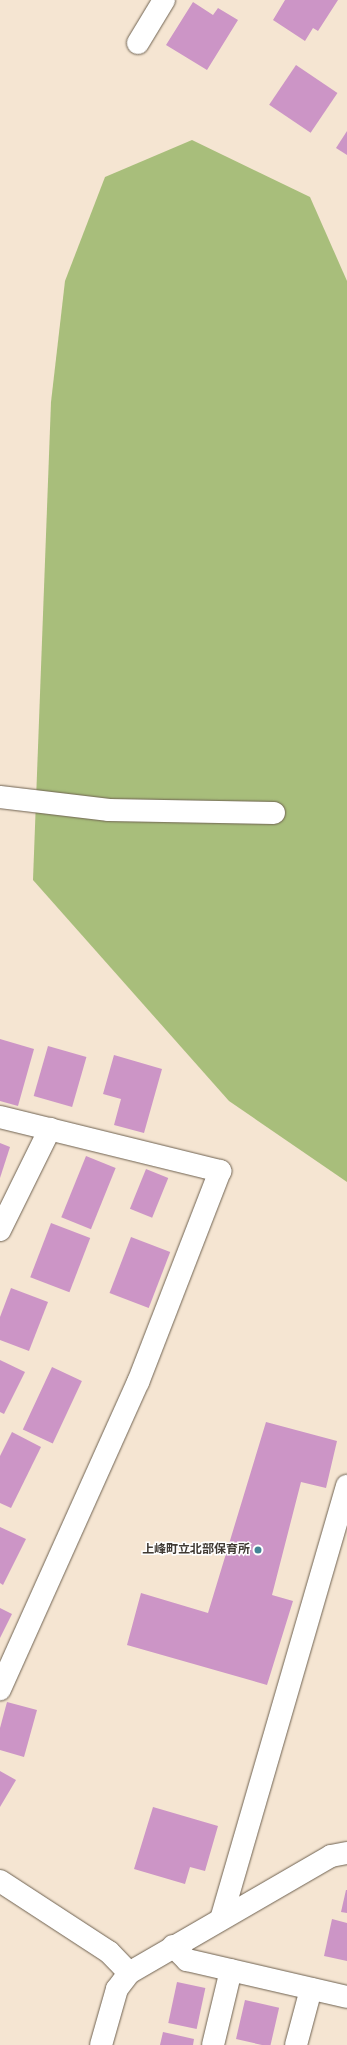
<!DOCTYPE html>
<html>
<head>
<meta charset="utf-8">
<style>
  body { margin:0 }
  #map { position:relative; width:347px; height:2045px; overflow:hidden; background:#f5e5d2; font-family:"Varela Round","Noto Sans JP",sans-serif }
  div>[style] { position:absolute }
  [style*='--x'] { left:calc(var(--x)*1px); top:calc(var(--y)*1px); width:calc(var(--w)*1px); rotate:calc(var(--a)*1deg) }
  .forest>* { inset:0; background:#a8be7b }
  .building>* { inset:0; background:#cc95c6; transform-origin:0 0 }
  .roads { filter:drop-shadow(0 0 1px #6f6251) drop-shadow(0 0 1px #6f6251) }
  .minor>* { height:22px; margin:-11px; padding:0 11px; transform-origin:11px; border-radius:11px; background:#fff }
  .dots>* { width:11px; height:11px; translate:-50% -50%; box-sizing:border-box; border:2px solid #fff; border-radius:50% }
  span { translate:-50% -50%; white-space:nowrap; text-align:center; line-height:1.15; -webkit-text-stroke:3px #fff; paint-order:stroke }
  .poi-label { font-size:12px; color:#403a33; font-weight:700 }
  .right { translate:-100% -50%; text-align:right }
</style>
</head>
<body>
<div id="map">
  <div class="forest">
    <div style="clip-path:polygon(192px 140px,310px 197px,347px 281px,347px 1182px,229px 1101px,33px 880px,51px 402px,65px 281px,105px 177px)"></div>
  </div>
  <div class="building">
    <div style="clip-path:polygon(285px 0,338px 0,318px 31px,313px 28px,305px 41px,273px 20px)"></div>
    <div style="clip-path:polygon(193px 2px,213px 15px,218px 8px,238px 20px,207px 70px,166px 45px)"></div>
    <div style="left:296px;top:65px;width:50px;height:48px;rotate:34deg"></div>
    <div style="clip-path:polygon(347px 131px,347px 155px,336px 148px)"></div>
    <div style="clip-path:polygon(0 1039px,34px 1049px,18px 1106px,0 1101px)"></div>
    <div style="left:48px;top:1046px;width:40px;height:52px;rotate:16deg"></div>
    <div style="clip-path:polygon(114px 1055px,162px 1069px,144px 1133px,114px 1125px,121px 1099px,103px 1094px)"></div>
    <div style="clip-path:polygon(0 1143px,10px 1147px,0 1178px)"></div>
    <div style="left:86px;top:1156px;width:32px;height:66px;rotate:22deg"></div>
    <div style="left:146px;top:1169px;width:24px;height:43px;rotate:22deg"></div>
    <div style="left:51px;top:1223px;width:42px;height:58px;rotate:21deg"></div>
    <div style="left:131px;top:1237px;width:42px;height:60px;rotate:21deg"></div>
    <div style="clip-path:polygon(11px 1288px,48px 1302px,29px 1351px,0 1340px,0 1317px)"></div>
    <div style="clip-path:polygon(0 1360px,25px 1372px,4px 1414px,0 1412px)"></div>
    <div style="left:52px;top:1367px;width:33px;height:69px;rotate:25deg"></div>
    <div style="clip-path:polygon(266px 1422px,337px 1441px,326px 1488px,301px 1482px,272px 1595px,293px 1601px,267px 1685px,127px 1645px,141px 1593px,208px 1613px)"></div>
    <div style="clip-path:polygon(12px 1432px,41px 1447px,11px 1508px,0 1503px,0 1456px)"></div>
    <div style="clip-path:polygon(0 1527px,26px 1539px,3px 1585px,0 1583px)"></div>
    <div style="clip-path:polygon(0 1608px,12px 1614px,0 1638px)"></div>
    <div style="clip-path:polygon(7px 1702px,37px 1710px,24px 1757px,0 1750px,0 1728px)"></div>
    <div style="clip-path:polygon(0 1771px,16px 1780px,0 1807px)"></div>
    <div style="clip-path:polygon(153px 1807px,218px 1826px,205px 1871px,190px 1867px,185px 1884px,134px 1869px)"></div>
    <div style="clip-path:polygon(346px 1890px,347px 1890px,347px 1913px,341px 1912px)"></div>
    <div style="clip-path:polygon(332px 1919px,347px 1923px,347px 1961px,324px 1956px)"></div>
    <div style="left:177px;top:1982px;width:29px;height:42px;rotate:12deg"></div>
    <div style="left:245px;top:2000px;width:35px;height:40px;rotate:13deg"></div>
    <div style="clip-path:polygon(163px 2032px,194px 2039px,193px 2045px,160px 2045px)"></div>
  </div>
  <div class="roads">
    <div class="minor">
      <div style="--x:138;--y:43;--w:50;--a:-58.8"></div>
      <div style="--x:0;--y:797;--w:110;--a:6.8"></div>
      <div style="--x:109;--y:810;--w:165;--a:1"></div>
      <div style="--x:0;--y:1117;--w:227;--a:13.8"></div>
      <div style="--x:220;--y:1171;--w:226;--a:111.2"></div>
      <div style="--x:138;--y:1382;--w:337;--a:114.2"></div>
      <div style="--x:0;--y:1230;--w:113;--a:-63.7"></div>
      <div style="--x:0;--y:1881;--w:130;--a:33.1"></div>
      <div style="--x:109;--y:1952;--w:29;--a:46"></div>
      <div style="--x:222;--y:1916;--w:448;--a:-73.8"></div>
      <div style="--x:173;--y:1946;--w:20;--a:45"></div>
      <div style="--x:187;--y:1960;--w:164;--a:13"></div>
      <div style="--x:101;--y:2045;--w:58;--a:-74.1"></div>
      <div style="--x:117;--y:1989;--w:20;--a:-53"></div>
      <div style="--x:129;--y:1973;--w:233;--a:-30.1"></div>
      <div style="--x:331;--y:1856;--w:16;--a:-11"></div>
      <div style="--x:213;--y:2045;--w:77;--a:-76.5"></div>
      <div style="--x:296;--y:2045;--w:58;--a:-75"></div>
    </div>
  </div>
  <div class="dots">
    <div style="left:258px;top:1550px;background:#438496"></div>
  </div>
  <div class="poi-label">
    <span class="right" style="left:250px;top:1550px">上峰町立北部保育所</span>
  </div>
</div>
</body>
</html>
